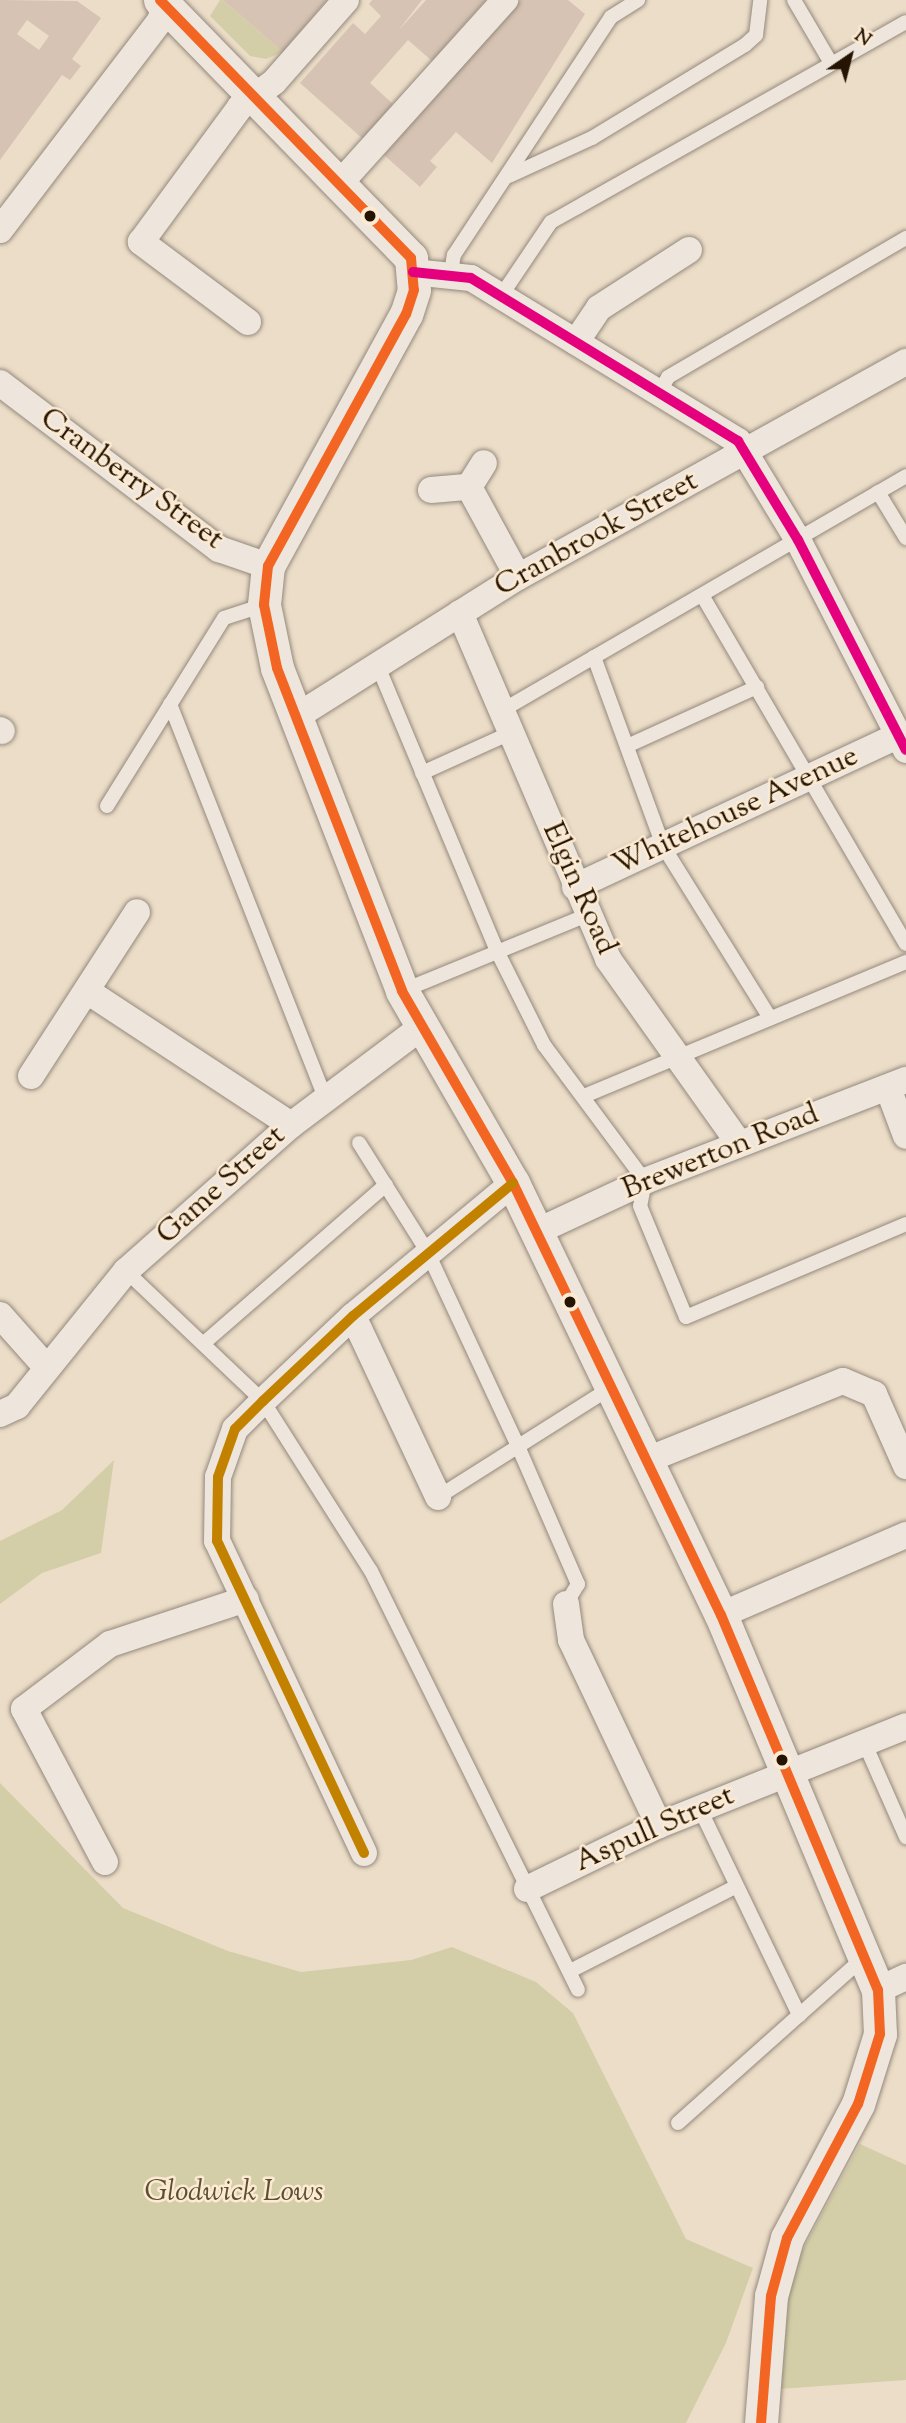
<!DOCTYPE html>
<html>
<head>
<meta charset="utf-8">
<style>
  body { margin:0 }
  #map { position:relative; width:906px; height:2423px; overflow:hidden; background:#ecddc8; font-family:"Sorts Mill Goudy",serif }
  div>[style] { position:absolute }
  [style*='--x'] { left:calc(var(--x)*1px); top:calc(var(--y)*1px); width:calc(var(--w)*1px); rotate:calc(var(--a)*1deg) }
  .green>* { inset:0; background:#d4cea8 }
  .building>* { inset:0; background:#d6c3b3 }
  .roads { filter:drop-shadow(0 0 2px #94897c) drop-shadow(0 0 2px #94897c) }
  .service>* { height:14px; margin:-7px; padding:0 7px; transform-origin:7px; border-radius:7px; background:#eee6dc }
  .minor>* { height:26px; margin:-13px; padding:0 13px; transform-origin:13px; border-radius:13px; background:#eee6dc }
  .tertiary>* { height:33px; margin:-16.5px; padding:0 16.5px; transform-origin:16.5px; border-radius:16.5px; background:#eee6dc }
  .bus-1>* { height:10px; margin:-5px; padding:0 5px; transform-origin:5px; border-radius:5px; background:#f26522 }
  .bus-2>* { height:10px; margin:-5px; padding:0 5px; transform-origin:5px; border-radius:5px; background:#e5007d }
  .bus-3>* { height:10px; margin:-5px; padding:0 5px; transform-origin:5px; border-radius:5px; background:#c28200 }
  .dots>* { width:19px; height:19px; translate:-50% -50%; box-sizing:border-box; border:4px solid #fcead2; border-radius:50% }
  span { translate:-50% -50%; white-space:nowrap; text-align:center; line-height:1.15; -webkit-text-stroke:5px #fcead2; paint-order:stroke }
  .street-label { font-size:30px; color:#241401 }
  .park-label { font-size:30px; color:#5b5132; font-style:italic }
  .north { position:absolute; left:815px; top:21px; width:70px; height:70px; -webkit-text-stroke:5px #fcead2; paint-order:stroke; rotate:35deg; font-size:19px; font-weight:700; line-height:28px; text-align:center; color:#241401 }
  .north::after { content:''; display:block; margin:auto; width:24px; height:32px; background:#241401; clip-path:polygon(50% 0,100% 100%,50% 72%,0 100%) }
</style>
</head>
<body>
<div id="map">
  <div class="green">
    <div style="clip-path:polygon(220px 0,223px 0,283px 52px,266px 59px,250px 56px,210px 16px)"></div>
    <div style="clip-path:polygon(114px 1460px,101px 1553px,42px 1573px,0 1604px,0 1541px,62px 1510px)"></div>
    <div style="clip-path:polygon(0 1783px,123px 1908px,228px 1951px,301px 1972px,411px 1960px,452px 1947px,536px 1982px,573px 2013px,686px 2239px,753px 2268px,726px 2343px,686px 2423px,0 2423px)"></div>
    <div style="clip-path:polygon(860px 2144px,906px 2165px,906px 2380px,779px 2389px,790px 2273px)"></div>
  </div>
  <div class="building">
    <div style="clip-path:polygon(evenodd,0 0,77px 1px,101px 18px,72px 59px,81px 66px,70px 80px,62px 75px,0 160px,0 0,27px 20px,49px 36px,39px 50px,17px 34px,27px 20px)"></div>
    <div style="clip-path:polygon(223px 0,327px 0,283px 52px)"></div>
    <div style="clip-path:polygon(372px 0,422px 0,398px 31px,426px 0,486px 0,432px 61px,408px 40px,370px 83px,393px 104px,363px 139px,300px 83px,353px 23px,365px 34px,381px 16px,369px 4px)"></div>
    <div style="clip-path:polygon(521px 0,568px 0,585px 14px,492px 163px,456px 132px,430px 161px,437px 167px,420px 187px,384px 155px)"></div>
  </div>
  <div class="roads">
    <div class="service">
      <div style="--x:794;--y:0;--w:73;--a:59.6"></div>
      <div style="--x:509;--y:176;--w:91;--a:-24.6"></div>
      <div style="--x:592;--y:138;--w:179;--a:-31.3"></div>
      <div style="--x:745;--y:45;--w:15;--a:-42"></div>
      <div style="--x:756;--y:35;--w:35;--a:-83"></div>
      <div style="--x:451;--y:273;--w:18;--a:-81"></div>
      <div style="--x:454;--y:255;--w:285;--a:-56.6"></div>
      <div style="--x:611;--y:17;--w:32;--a:-32"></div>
      <div style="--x:501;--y:296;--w:89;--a:-56"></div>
      <div style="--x:551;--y:222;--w:407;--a:-29.4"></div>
      <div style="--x:660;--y:391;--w:16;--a:-60"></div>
      <div style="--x:668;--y:377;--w:276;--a:-30.3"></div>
      <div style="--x:878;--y:492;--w:54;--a:58.7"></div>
      <div style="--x:702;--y:595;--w:404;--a:59.7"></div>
      <div style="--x:594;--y:657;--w:201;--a:69.9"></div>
      <div style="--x:663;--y:846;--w:203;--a:58.1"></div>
      <div style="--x:377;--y:664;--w:313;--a:67.3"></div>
      <div style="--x:498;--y:953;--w:103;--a:63.4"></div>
      <div style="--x:544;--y:1045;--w:169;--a:53.4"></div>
      <div style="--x:645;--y:1181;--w:25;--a:101"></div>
      <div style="--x:640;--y:1206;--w:120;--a:67.5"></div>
      <div style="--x:686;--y:1317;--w:239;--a:-22.9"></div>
      <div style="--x:170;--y:704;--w:422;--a:68.5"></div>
      <div style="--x:501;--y:711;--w:468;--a:-30.1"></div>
      <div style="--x:627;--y:746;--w:143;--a:-24.4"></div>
      <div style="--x:422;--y:773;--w:97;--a:-24.4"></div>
      <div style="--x:107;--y:806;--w:221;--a:-58.1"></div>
      <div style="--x:224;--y:618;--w:42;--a:-18"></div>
      <div style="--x:402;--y:991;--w:200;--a:-22.3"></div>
      <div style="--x:584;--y:1096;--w:349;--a:-22.6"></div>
      <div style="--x:359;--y:1143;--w:128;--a:57.8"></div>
      <div style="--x:427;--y:1251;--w:213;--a:65"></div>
      <div style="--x:517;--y:1444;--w:153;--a:66.5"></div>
      <div style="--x:578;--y:1584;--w:23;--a:121"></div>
      <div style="--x:126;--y:1271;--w:189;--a:43.5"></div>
      <div style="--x:263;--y:1401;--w:201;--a:57.6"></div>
      <div style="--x:371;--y:1571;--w:467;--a:63.7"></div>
      <div style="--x:204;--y:1343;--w:241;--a:-41"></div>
      <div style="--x:438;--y:1497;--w:206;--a:-32.3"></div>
      <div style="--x:865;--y:1744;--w:102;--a:66.2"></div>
      <div style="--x:700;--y:1809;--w:229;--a:64.3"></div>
      <div style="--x:572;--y:1970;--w:183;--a:-27"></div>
      <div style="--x:678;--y:2123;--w:248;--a:-41.7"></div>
    </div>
    <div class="minor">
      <div style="--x:342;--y:181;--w:244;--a:-48"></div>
      <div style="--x:0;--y:230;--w:263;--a:-52.6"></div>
      <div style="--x:160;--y:21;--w:22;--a:-74"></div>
      <div style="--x:413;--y:272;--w:58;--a:5.9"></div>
      <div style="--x:471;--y:278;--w:313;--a:31.4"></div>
      <div style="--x:738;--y:441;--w:116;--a:58.8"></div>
      <div style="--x:798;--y:540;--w:236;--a:62.8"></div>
      <div style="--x:248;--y:322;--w:134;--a:-143.2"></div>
      <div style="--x:141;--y:242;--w:167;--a:-53.7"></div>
      <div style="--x:240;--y:107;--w:42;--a:-36.3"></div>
      <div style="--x:274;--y:82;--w:109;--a:-48.7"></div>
      <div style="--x:576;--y:342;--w:41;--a:-55.9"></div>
      <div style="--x:599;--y:308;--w:107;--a:-32.8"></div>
      <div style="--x:0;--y:383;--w:275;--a:37.2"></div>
      <div style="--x:219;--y:549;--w:52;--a:19.1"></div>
      <div style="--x:469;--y:487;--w:102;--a:61.4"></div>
      <div style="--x:431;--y:490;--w:38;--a:-5"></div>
      <div style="--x:469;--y:487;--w:28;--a:-58"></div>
      <div style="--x:460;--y:613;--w:376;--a:66.8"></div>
      <div style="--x:608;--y:959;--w:226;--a:54.6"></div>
      <div style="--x:294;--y:718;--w:265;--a:-32.2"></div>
      <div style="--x:518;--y:577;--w:444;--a:-29"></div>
      <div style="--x:0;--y:730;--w:2;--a:27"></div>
      <div style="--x:575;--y:887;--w:357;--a:-25.1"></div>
      <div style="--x:87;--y:991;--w:244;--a:33.3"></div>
      <div style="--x:31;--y:1076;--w:195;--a:-57.1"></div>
      <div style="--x:888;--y:1088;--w:51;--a:69.4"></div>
      <div style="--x:538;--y:1231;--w:118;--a:-25"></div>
      <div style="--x:645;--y:1181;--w:280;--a:-21.2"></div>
      <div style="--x:0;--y:1315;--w:71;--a:48.4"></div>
      <div style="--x:353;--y:1316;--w:200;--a:64.8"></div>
      <div style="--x:0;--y:1414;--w:19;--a:-25"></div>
      <div style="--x:17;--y:1406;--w:174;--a:-51.1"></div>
      <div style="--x:126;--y:1271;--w:220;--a:-41.5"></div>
      <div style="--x:291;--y:1125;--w:161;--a:-36.9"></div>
      <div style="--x:647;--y:1460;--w:211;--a:-22"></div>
      <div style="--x:843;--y:1381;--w:34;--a:23"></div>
      <div style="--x:874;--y:1394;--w:79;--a:66"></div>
      <div style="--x:566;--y:1604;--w:36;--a:82"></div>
      <div style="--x:571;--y:1640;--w:205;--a:64.6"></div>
      <div style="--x:721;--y:1615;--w:202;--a:-23.4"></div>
      <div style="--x:364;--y:1853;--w:345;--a:-115.2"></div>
      <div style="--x:217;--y:1541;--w:64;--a:-89.1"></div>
      <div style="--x:218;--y:1477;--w:51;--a:-70.5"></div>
      <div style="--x:235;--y:1429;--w:40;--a:-45"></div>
      <div style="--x:263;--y:1401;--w:124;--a:-43.4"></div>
      <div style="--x:353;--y:1316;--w:208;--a:-39.7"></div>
      <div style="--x:105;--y:1862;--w:173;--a:-117.9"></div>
      <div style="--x:24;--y:1709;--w:108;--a:-37.1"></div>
      <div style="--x:110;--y:1644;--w:143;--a:-18.3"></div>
      <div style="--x:527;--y:1889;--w:147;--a:-25.9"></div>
      <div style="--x:659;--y:1825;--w:266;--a:-21.8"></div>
      <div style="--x:878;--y:1990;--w:31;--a:-25"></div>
    </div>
    <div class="tertiary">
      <div style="--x:160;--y:0;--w:360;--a:45.8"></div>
      <div style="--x:411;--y:258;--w:32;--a:85"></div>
      <div style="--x:414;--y:290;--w:25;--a:108"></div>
      <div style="--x:406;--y:314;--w:287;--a:118.7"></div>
      <div style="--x:268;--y:566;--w:39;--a:96"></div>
      <div style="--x:264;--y:605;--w:64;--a:78.3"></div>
      <div style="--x:277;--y:668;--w:346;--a:68.8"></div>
      <div style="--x:402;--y:991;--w:222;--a:60"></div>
      <div style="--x:513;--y:1183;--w:479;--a:64.3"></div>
      <div style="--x:721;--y:1615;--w:407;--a:67.3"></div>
      <div style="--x:878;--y:1990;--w:44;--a:87.4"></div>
      <div style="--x:880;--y:2034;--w:73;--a:107.4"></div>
      <div style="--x:858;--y:2104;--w:152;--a:117.9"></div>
      <div style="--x:787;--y:2238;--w:60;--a:105.4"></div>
      <div style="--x:771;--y:2296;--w:127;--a:94.5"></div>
    </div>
  </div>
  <div class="bus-1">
    <div style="--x:160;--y:0;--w:360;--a:45.8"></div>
    <div style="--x:411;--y:258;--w:32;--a:85"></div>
    <div style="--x:414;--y:290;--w:25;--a:108"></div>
    <div style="--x:406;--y:314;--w:287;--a:118.7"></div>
    <div style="--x:268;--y:566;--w:39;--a:96"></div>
    <div style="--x:264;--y:605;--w:64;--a:78.3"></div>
    <div style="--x:277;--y:668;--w:346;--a:68.8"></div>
    <div style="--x:402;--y:991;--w:222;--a:60"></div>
    <div style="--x:513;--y:1183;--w:479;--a:64.3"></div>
    <div style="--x:721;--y:1615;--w:407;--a:67.3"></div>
    <div style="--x:878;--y:1990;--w:44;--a:87.4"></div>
    <div style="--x:880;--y:2034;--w:73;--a:107.4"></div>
    <div style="--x:858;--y:2104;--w:152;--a:117.9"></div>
    <div style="--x:787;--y:2238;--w:60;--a:105.4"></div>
    <div style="--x:771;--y:2296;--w:127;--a:94.5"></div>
  </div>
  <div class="bus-2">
    <div style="--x:413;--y:272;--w:58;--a:5.9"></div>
    <div style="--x:471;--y:278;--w:313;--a:31.4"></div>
    <div style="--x:738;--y:441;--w:116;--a:58.8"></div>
    <div style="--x:798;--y:540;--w:236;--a:62.8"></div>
  </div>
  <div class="bus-3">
    <div style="--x:364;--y:1853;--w:345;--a:-115.2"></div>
    <div style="--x:217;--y:1541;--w:64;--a:-89.1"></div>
    <div style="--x:218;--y:1477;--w:51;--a:-70.5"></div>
    <div style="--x:235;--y:1429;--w:40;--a:-45"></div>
    <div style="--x:263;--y:1401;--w:124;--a:-43.4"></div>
    <div style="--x:353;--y:1316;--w:208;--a:-39.7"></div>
  </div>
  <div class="dots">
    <div style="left:370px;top:216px;background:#241401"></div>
    <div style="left:570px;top:1302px;background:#241401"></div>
    <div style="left:782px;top:1760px;background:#241401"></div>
  </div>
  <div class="street-label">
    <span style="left:131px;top:480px;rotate:36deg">Cranberry Street</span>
    <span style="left:597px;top:535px;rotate:-29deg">Cranbrook Street</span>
    <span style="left:736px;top:812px;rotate:-25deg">Whitehouse Avenue</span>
    <span style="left:578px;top:889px;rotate:66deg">Elgin Road</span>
    <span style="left:721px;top:1153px;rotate:-22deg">Brewerton Road</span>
    <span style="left:222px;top:1186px;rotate:-42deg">Game Street</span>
    <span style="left:655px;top:1830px;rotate:-24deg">Aspull Street</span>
  </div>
  <div class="park-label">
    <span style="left:234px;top:2193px">Glodwick Lows</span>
  </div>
  <div class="north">N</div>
</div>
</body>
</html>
